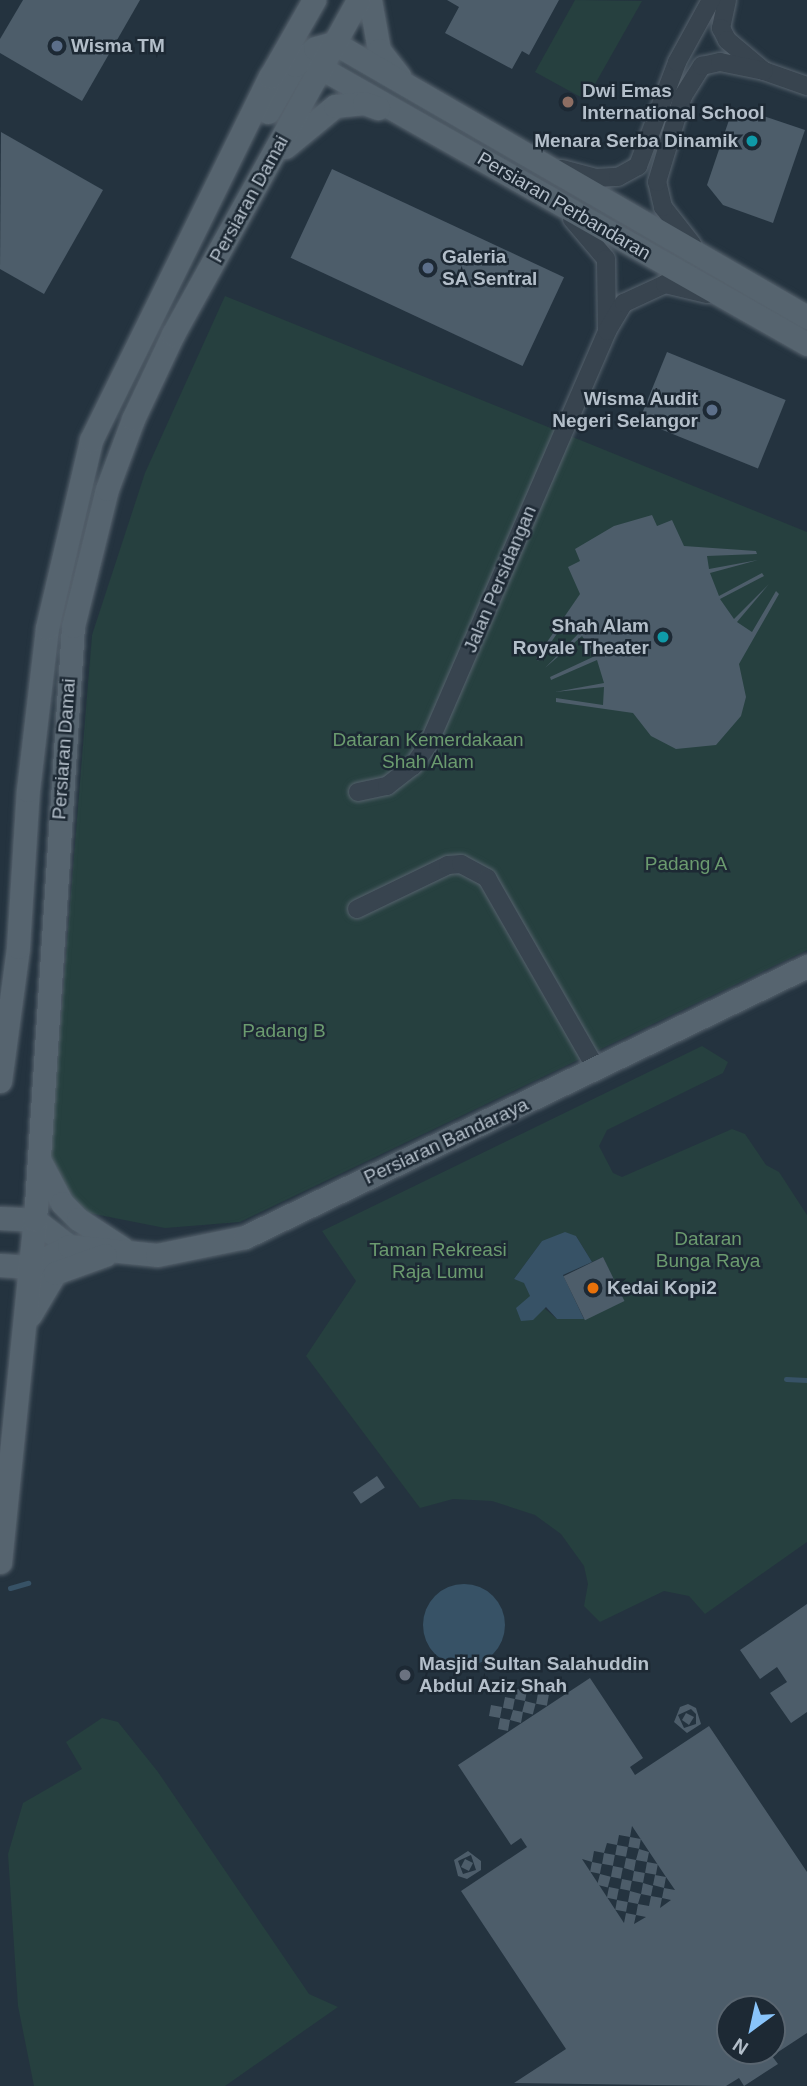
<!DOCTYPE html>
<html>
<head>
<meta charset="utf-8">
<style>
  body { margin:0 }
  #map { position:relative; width:807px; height:2086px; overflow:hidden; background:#24333f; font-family:Arial,sans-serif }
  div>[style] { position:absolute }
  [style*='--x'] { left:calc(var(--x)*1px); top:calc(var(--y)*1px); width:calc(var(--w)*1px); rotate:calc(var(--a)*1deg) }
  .green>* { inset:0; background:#26403f }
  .water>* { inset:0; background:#375266 }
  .round { border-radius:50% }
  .stream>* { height:5px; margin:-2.5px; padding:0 2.5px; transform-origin:2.5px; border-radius:2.5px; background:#375266 }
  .building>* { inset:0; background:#4d5d6a; transform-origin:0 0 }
  .roads { filter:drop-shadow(0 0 2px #56626d) drop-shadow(0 0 2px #56626d) }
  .minor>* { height:18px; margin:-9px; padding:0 9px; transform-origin:9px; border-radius:9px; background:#38444f }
  .major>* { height:23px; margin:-11.5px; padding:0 11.5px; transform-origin:11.5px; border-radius:11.5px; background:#56646f }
  .dots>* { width:19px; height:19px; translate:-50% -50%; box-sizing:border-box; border:4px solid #1d2934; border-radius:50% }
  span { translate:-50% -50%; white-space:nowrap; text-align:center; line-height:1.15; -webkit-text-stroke:5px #1d2934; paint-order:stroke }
  .poi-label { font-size:19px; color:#b4bfca; font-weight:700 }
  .left { translate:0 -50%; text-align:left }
  .right { translate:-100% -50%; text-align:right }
  .street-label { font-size:19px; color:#b4bfca }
  .park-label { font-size:19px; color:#6b9b6f }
  .north { position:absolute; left:716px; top:1995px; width:70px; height:70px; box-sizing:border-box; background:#1d2934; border:2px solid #596570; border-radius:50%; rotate:213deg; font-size:19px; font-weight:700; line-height:28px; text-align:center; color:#b4bfca }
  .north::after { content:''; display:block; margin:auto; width:24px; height:32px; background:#89c4fa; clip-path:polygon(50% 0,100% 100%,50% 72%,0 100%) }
</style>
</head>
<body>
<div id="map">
  <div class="green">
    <div style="clip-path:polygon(575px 0,642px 1px,586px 100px,535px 72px)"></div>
    <div style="clip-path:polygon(225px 296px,807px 532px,807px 950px,240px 1222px,165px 1228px,89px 1213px,48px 1176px,92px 635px,145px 473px)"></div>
    <div style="clip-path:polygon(evenodd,702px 1046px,728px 1062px,723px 1073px,607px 1130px,599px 1146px,613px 1173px,622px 1177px,732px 1129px,745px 1134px,766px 1165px,779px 1172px,807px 1215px,807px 1542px,705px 1614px,689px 1596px,664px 1591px,600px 1622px,584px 1606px,588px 1584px,584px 1566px,561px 1534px,535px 1515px,492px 1501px,453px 1499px,420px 1508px,306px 1356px,356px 1281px,322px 1231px,702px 1046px,576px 1236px,592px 1262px,603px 1257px,623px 1301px,584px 1319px,557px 1319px,531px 1297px,524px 1282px,514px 1279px,542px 1241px,576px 1236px)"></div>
    <div style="clip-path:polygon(102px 1718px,118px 1722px,158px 1772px,309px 1994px,338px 2007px,225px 2086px,34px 2086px,18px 2006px,8px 1854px,23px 1803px,82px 1769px,66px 1742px)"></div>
  </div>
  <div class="water">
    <div style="clip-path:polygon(565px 1232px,576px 1236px,592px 1262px,563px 1275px,584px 1319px,557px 1319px,546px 1307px,533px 1320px,521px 1321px,516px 1308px,530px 1296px,524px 1283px,514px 1279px,542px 1241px)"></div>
    <div class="round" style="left:423px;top:1584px;width:82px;height:82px"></div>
  </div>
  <div class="stream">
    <div style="--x:786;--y:1379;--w:21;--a:3"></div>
    <div style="--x:10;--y:1588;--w:19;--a:-16"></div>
  </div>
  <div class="building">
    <div style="clip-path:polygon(23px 0,140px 0,82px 101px,0 53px,0 39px)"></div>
    <div style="clip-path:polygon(447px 0,559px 0,529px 55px,522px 51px,512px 69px,445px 33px,459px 7px)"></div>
    <div style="clip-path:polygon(746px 110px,805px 130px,773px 223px,723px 205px,707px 185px,730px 117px)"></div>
    <div style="clip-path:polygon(1px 132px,103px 190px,44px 294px,0 269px)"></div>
    <div style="left:332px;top:169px;width:256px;height:98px;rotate:25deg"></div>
    <div style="left:667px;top:352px;width:128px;height:74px;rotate:22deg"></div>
    <div style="clip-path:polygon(652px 515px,657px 526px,672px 520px,684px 546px,756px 551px,757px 554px,707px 556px,709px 569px,758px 560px,710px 573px,719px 596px,762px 573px,764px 576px,720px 599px,734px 619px,769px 584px,737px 622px,752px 632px,776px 591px,779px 594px,739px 664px,746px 697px,741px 716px,716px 745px,676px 749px,651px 736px,633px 713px,556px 702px,556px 698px,603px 705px,604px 687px,555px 692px,604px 683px,597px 660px,551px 680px,550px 677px,595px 656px,582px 636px,545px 668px,579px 633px,563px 625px,538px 661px,536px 658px,580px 594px,568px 567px,580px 561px,575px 549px,614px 526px)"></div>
    <div style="left:603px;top:1257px;width:49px;height:44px;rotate:64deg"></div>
    <div style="left:377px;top:1476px;width:14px;height:29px;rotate:56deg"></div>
    <div style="clip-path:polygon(807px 1604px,807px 1712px,791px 1723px,770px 1693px,787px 1682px,777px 1667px,760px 1679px,740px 1650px)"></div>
    <div style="clip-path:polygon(evenodd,590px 1678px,643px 1758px,630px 1767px,635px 1775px,709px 1726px,807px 1872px,807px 2033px,772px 2056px,778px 2064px,744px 2086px,739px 2078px,726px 2086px,514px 2083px,566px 2049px,461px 1891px,527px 1847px,521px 1838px,511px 1845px,458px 1765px,590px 1678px,632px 1826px,666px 1877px,655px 1875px,653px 1885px,664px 1888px,666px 1877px,675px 1890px,664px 1888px,662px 1898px,671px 1900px,660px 1908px,662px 1898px,651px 1896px,649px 1906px,638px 1904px,636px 1915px,646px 1917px,634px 1924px,636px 1915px,626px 1913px,624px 1923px,582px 1859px,592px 1862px,594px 1851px,604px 1853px,607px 1843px,617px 1845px,619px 1835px,630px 1837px,632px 1826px,590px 1678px,730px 2009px,772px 2009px,772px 2051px,730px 2051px,730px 2009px)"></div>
    <div style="clip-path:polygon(529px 1681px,540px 1683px,538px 1693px,527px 1691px,525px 1701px,515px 1699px,517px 1689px,527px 1691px)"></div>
    <div style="left:538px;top:1693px;width:11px;height:11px;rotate:10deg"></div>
    <div style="left:505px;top:1697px;width:10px;height:11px;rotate:11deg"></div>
    <div style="left:525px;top:1701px;width:11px;height:11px;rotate:15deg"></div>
    <div style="clip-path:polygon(evenodd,688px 1704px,696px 1708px,701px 1724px,687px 1733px,674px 1722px,680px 1707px,688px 1704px,691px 1709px,696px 1714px,696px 1724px,684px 1728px,678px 1715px,691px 1709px)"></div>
    <div style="clip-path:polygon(491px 1705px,502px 1707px,500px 1718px,510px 1720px,513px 1710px,523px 1712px,521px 1723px,510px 1720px,508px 1731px,498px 1729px,500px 1718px,489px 1716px)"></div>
    <div style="clip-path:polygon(686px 1713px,694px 1717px,689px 1725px,682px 1720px)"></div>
    <div style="left:630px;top:1837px;width:11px;height:10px;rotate:10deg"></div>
    <div style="left:617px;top:1845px;width:11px;height:10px;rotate:10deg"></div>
    <div style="clip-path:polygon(639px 1849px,649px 1852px,647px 1862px,636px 1860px,634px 1871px,624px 1868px,626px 1858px,636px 1860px)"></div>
    <div style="clip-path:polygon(evenodd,468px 1851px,481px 1861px,481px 1870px,467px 1879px,458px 1876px,454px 1860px,468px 1851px,471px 1855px,476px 1870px,463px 1874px,458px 1861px,471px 1855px)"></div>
    <div style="left:604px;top:1853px;width:11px;height:11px;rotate:10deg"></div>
    <div style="left:465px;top:1859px;width:9px;height:9px;rotate:27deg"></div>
    <div style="left:592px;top:1862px;width:10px;height:10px;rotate:11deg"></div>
    <div style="left:647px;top:1862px;width:11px;height:11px;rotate:10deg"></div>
    <div style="left:613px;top:1866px;width:10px;height:11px;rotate:11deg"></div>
    <div style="left:634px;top:1871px;width:11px;height:10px;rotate:10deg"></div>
    <div style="left:600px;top:1874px;width:11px;height:11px;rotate:15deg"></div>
    <div style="left:622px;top:1879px;width:10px;height:10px;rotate:11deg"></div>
    <div style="clip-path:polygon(643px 1883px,653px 1886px,651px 1896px,641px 1894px,638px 1904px,628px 1902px,630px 1891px,641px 1894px)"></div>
    <div style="left:609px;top:1887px;width:10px;height:11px;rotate:11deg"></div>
    <div style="left:617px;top:1900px;width:11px;height:10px;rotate:10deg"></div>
  </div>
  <div class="roads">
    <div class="minor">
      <div style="--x:727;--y:0;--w:29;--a:102"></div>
      <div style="--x:721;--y:28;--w:13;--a:63"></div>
      <div style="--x:727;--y:40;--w:48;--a:40"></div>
      <div style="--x:764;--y:71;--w:46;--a:19.2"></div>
      <div style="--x:562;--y:169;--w:35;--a:15"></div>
      <div style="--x:596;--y:178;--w:22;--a:-3"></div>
      <div style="--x:618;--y:177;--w:23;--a:-29"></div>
      <div style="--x:638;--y:166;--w:111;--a:-69.4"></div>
      <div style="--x:677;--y:62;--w:71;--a:-61.3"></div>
      <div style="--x:572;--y:219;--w:52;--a:49.6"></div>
      <div style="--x:606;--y:259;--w:68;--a:89.2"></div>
      <div style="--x:692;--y:244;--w:47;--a:-128.1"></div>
      <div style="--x:663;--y:207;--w:26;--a:-103"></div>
      <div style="--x:657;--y:182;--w:90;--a:-73.2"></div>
      <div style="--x:683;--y:96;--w:36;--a:-58"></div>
      <div style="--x:702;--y:66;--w:18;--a:-13"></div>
      <div style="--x:720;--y:62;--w:45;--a:11.6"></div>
      <div style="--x:358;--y:792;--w:30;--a:-12"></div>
      <div style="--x:387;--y:786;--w:33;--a:-38"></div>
      <div style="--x:413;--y:766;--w:28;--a:-55"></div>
      <div style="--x:429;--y:743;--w:449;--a:-66.6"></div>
      <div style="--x:607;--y:331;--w:33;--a:-59"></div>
      <div style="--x:624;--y:303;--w:45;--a:-24.9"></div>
      <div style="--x:665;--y:284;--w:43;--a:13.4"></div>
      <div style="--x:357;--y:909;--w:101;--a:-25.8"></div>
      <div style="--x:448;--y:865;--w:13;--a:-4"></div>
      <div style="--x:461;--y:864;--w:30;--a:28"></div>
      <div style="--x:487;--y:878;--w:221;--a:60.2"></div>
    </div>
    <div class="major">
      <div style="--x:370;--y:0;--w:51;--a:79.8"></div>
      <div style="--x:379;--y:50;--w:33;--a:52"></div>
      <div style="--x:334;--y:43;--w:547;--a:30.08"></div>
      <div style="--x:321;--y:68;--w:559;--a:29.59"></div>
      <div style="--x:268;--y:112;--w:54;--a:-60.1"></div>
      <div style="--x:295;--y:65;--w:26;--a:-40"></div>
      <div style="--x:315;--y:48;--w:20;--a:-15"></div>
      <div style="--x:285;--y:147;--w:65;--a:-39.4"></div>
      <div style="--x:335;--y:106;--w:29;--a:-6"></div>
      <div style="--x:364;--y:103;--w:15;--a:20"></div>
      <div style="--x:0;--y:1081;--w:135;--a:-82.3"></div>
      <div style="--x:18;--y:947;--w:157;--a:-86.4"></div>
      <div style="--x:28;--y:790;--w:163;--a:-83.3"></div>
      <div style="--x:47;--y:628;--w:193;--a:-76.8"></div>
      <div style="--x:91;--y:440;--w:405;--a:-63.8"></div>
      <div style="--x:270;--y:77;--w:89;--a:-60.3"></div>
      <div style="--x:40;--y:1161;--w:47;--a:62.4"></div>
      <div style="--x:62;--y:1203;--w:23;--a:45"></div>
      <div style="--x:78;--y:1219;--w:53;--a:33.4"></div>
      <div style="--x:0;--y:1218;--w:35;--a:3"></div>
      <div style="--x:35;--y:1220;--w:43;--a:37.4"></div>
      <div style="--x:0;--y:1265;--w:30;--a:4"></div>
      <div style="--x:30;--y:1267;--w:44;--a:-28.3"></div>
      <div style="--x:69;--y:1246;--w:88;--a:5.8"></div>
      <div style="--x:157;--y:1255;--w:90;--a:-11.6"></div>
      <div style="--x:245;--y:1237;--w:624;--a:-25.74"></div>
      <div style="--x:30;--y:1315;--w:49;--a:-59.2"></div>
      <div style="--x:55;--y:1273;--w:53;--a:-19.8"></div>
      <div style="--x:0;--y:1562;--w:344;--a:-84.2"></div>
      <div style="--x:35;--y:1220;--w:595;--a:-86.34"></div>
      <div style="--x:73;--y:626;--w:141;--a:-76.1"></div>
      <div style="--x:107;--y:489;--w:75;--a:-69.6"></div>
      <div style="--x:133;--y:419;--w:94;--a:-64.8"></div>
      <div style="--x:173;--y:334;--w:382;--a:-61"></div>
    </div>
  </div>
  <div class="dots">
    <div style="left:57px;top:46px;background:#5c6f8a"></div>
    <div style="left:568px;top:102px;background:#8d6e63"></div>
    <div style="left:752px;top:141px;background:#0f9aa8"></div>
    <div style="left:428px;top:268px;background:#5c6f8a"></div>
    <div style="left:712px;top:410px;background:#5c6f8a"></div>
    <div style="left:663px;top:637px;background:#0f9aa8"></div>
    <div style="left:593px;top:1288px;background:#e8710a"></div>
    <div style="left:405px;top:1675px;background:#6b7280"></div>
  </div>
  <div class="poi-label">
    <span class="left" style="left:71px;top:46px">Wisma TM</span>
    <span class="left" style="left:582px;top:102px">Dwi Emas<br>International School</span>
    <span class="right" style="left:738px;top:141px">Menara Serba Dinamik</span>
    <span class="left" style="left:442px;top:268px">Galeria<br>SA Sentral</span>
    <span class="right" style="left:698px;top:410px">Wisma Audit<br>Negeri Selangor</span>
    <span class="right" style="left:649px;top:637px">Shah Alam<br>Royale Theater</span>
    <span class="left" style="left:607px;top:1288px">Kedai Kopi2</span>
    <span class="left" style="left:419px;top:1675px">Masjid Sultan Salahuddin<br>Abdul Aziz Shah</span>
  </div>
  <div class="street-label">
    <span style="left:249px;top:199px;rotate:-61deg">Persiaran Damai</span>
    <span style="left:564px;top:206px;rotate:30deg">Persiaran Perbandaran</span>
    <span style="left:500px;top:579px;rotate:-67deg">Jalan Persidangan</span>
    <span style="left:64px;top:749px;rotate:-86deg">Persiaran Damai</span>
    <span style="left:446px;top:1141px;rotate:-25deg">Persiaran Bandaraya</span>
  </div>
  <div class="park-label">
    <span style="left:428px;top:751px">Dataran Kemerdakaan<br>Shah Alam</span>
    <span style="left:686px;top:864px">Padang A</span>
    <span style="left:284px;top:1031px">Padang B</span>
    <span style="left:708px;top:1250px">Dataran<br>Bunga Raya</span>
    <span style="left:438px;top:1261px">Taman Rekreasi<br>Raja Lumu</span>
  </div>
  <div class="north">N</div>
</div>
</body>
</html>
